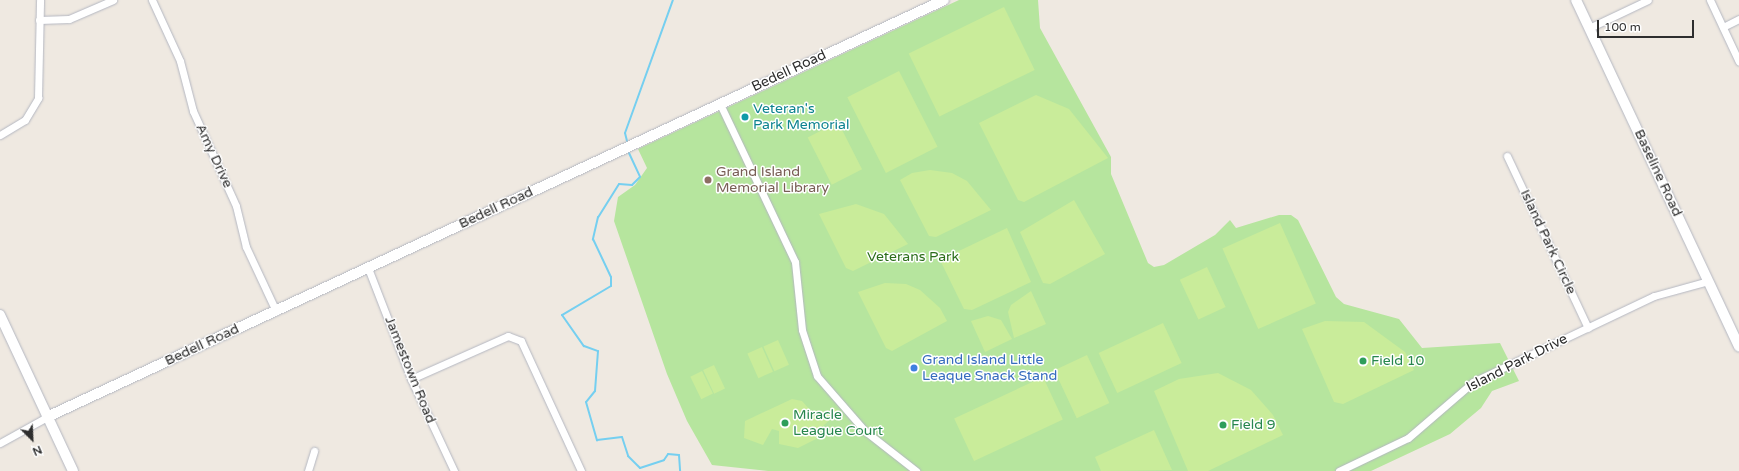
<!DOCTYPE html>
<html>
<head>
<meta charset="utf-8">
<style>
  body { margin:0 }
  #map { position:relative; width:1739px; height:471px; overflow:hidden; background:#efe9e1; font-family:"Varela Round",sans-serif }
  div>[style] { position:absolute }
  [style*='--x'] { left:calc(var(--x)*1px); top:calc(var(--y)*1px); width:calc(var(--w)*1px); rotate:calc(var(--a)*1deg) }
  .green>* { inset:0; background:#b6e59e }
  .pitch>* { inset:0; background:#c9ec9a; transform-origin:0 0 }
  .stream>* { height:2px; margin:-1px; padding:0 1px; transform-origin:1px; border-radius:1px; background:#75cff0 }
  .roads { filter:drop-shadow(0 0 1px #b4b7c1) drop-shadow(0 0 1px #b4b7c1) }
  .street>* { height:7px; margin:-3.5px; padding:0 3.5px; transform-origin:3.5px; border-radius:3.5px; background:#fff }
  .secondary>* { height:10px; margin:-5px; padding:0 5px; transform-origin:5px; border-radius:5px; background:#fff }
  .dots>* { width:11px; height:11px; translate:-50% -50%; box-sizing:border-box; border:2px solid #fff; border-radius:50% }
  span { translate:-50% -50%; white-space:nowrap; text-align:center; line-height:1.15; -webkit-text-stroke:3px #fff; paint-order:stroke }
  .street-label { font-size:14px; color:#2e2e2e }
  .culture-label { font-size:14px; color:#0d838f }
  .left { translate:0 -50%; text-align:left }
  .education-label { font-size:14px; color:#785e54 }
  .park-label { font-size:14px; color:#2c6e1b }
  .shop-label { font-size:14px; color:#366cbe }
  .leisure-label { font-size:14px; color:#27864d }
  .north { position:absolute; left:12px; top:419px; width:40px; height:40px; -webkit-text-stroke:3px #fff; paint-order:stroke; rotate:156deg; font-size:11px; font-weight:700; line-height:16px; text-align:center; color:#2e2e2e }
  .north::after { content:''; display:block; margin:auto; width:14px; height:18px; background:#2e2e2e; clip-path:polygon(50% 0,100% 100%,50% 72%,0 100%) }
  .scale { position:absolute; left:1597px; top:20px; width:97px; height:18px; box-sizing:border-box; border:2px solid #2e2e2e; border-top:0; padding-left:5px; font-size:12px; line-height:14px; white-space:nowrap; color:#2e2e2e; -webkit-text-stroke:3px #fff; paint-order:stroke }
</style>
</head>
<body>
<div id="map">
  <div class="green">
    <div style="clip-path:polygon(959px 0,1038px 0,1040px 28px,1111px 157px,1111px 174px,1148px 263px,1154px 267px,1164px 265px,1215px 235px,1230px 220px,1236px 228px,1279px 215px,1291px 215px,1298px 220px,1336px 297px,1344px 304px,1399px 319px,1422px 348px,1500px 343px,1519px 381px,1492px 391px,1481px 408px,1450px 434px,1371px 471px,768px 471px,712px 465px,687px 421px,667px 374px,614px 221px,618px 197px,635px 185px,647px 168px,638px 149px)"></div>
  </div>
  <div class="pitch">
    <div style="left:1004px;top:7px;width:70px;height:106px;rotate:64deg"></div>
    <div style="left:899px;top:71px;width:85px;height:58px;rotate:63deg"></div>
    <div style="clip-path:polygon(1036px 95px,1069px 109px,1108px 158px,1024px 202px,1018px 200px,979px 123px)"></div>
    <div style="left:838px;top:122px;width:53px;height:34px;rotate:63deg"></div>
    <div style="clip-path:polygon(930px 170px,952px 173px,967px 181px,991px 210px,936px 237px,929px 236px,900px 180px,912px 173px)"></div>
    <div style="clip-path:polygon(1074px 200px,1105px 254px,1050px 284px,1043px 283px,1020px 232px)"></div>
    <div style="clip-path:polygon(856px 204px,884px 214px,908px 244px,853px 271px,846px 268px,819px 214px)"></div>
    <div style="left:1280px;top:223px;width:88px;height:63px;rotate:66deg"></div>
    <div style="clip-path:polygon(1007px 228px,1031px 282px,972px 310px,964px 309px,940px 260px)"></div>
    <div style="left:1207px;top:267px;width:44px;height:30px;rotate:65deg"></div>
    <div style="clip-path:polygon(885px 283px,906px 284px,920px 290px,940px 308px,947px 321px,892px 351px,886px 348px,858px 292px)"></div>
    <div style="clip-path:polygon(1031px 291px,1046px 324px,1014px 338px,1008px 312px,1011px 305px)"></div>
    <div style="clip-path:polygon(988px 316px,1001px 320px,1012px 339px,985px 352px,971px 321px)"></div>
    <div style="clip-path:polygon(1325px 321px,1364px 322px,1405px 352px,1414px 370px,1343px 404px,1334px 402px,1302px 329px)"></div>
    <div style="left:1163px;top:323px;width:44px;height:71px;rotate:65deg"></div>
    <div style="left:778px;top:340px;width:27px;height:16px;rotate:66deg"></div>
    <div style="left:762px;top:347px;width:27px;height:16px;rotate:66deg"></div>
    <div style="left:1087px;top:355px;width:53px;height:36px;rotate:65deg"></div>
    <div style="left:714px;top:365px;width:26px;height:12px;rotate:65deg"></div>
    <div style="left:702px;top:371px;width:25px;height:13px;rotate:64deg"></div>
    <div style="clip-path:polygon(1218px 373px,1251px 390px,1273px 415px,1283px 435px,1208px 471px,1188px 471px,1154px 391px,1179px 379px)"></div>
    <div style="left:1043px;top:377px;width:47px;height:98px;rotate:65deg"></div>
    <div style="clip-path:polygon(792px 399px,802px 401px,818px 419px,834px 408px,839px 412px,824px 425px,816px 439px,798px 448px,779px 444px,779px 431px,772px 429px,763px 445px,744px 438px,745px 421px)"></div>
    <div style="clip-path:polygon(1154px 430px,1172px 470px,1101px 471px,1095px 457px)"></div>
  </div>
  <div class="stream">
    <div style="--x:627;--y:141;--w:8;--a:-104"></div>
    <div style="--x:625;--y:133;--w:141;--a:-70.2"></div>
    <div style="--x:629;--y:153;--w:26;--a:65"></div>
    <div style="--x:640;--y:177;--w:11;--a:135"></div>
    <div style="--x:632;--y:185;--w:13;--a:-176"></div>
    <div style="--x:619;--y:184;--w:39;--a:122"></div>
    <div style="--x:598;--y:217;--w:23;--a:103"></div>
    <div style="--x:593;--y:239;--w:42;--a:64.7"></div>
    <div style="--x:611;--y:277;--w:9;--a:90"></div>
    <div style="--x:611;--y:286;--w:57;--a:149.4"></div>
    <div style="--x:562;--y:315;--w:38;--a:55"></div>
    <div style="--x:584;--y:346;--w:15;--a:20"></div>
    <div style="--x:598;--y:351;--w:40;--a:94.3"></div>
    <div style="--x:595;--y:391;--w:14;--a:129"></div>
    <div style="--x:586;--y:402;--w:40;--a:74"></div>
    <div style="--x:597;--y:440;--w:25;--a:-7"></div>
    <div style="--x:622;--y:437;--w:20;--a:72"></div>
    <div style="--x:628;--y:456;--w:17;--a:45"></div>
    <div style="--x:640;--y:468;--w:25;--a:-18"></div>
    <div style="--x:664;--y:460;--w:7;--a:-56"></div>
    <div style="--x:668;--y:454;--w:11;--a:5"></div>
    <div style="--x:679;--y:455;--w:16;--a:86"></div>
  </div>
  <div class="roads">
    <div class="street">
      <div style="--x:152;--y:0;--w:67;--a:65.3"></div>
      <div style="--x:180;--y:61;--w:52;--a:75.4"></div>
      <div style="--x:193;--y:111;--w:104;--a:65.6"></div>
      <div style="--x:236;--y:206;--w:42;--a:76.3"></div>
      <div style="--x:246;--y:247;--w:71;--a:64.9"></div>
      <div style="--x:1710;--y:0;--w:68;--a:64.9"></div>
      <div style="--x:39;--y:20;--w:30;--a:-2"></div>
      <div style="--x:69;--y:19;--w:48;--a:-23.4"></div>
      <div style="--x:1723;--y:27;--w:18;--a:-27"></div>
      <div style="--x:1589;--y:28;--w:65;--a:-25.4"></div>
      <div style="--x:720;--y:104;--w:175;--a:64.6"></div>
      <div style="--x:795;--y:262;--w:68;--a:84.1"></div>
      <div style="--x:802;--y:330;--w:48;--a:71.9"></div>
      <div style="--x:817;--y:376;--w:73;--a:48.9"></div>
      <div style="--x:865;--y:431;--w:65;--a:38.1"></div>
      <div style="--x:0;--y:135;--w:29;--a:-31"></div>
      <div style="--x:25;--y:120;--w:26;--a:-59"></div>
      <div style="--x:38;--y:98;--w:98;--a:-88.8"></div>
      <div style="--x:1507;--y:156;--w:190;--a:64.8"></div>
      <div style="--x:368;--y:268;--w:119;--a:68.8"></div>
      <div style="--x:411;--y:379;--w:102;--a:64.9"></div>
      <div style="--x:411;--y:379;--w:106;--a:-23.9"></div>
      <div style="--x:508;--y:336;--w:14;--a:21"></div>
      <div style="--x:521;--y:341;--w:143;--a:65.2"></div>
      <div style="--x:0;--y:443;--w:54;--a:-29"></div>
      <div style="--x:308;--y:471;--w:21;--a:-73"></div>
      <div style="--x:1339;--y:471;--w:76;--a:-25.6"></div>
      <div style="--x:1408;--y:438;--w:86;--a:-40.7"></div>
      <div style="--x:1473;--y:382;--w:200;--a:-25.4"></div>
      <div style="--x:1654;--y:296;--w:56;--a:-15.5"></div>
    </div>
    <div class="secondary">
      <div style="--x:1576;--y:0;--w:383;--a:64.8"></div>
      <div style="--x:0;--y:315;--w:172;--a:64.9"></div>
      <div style="--x:47;--y:417;--w:989;--a:-24.93"></div>
    </div>
  </div>
  <div class="dots">
    <div style="left:745px;top:117px;background:#0f9aa8"></div>
    <div style="left:708px;top:180px;background:#8d6e63"></div>
    <div style="left:1363px;top:361px;background:#2e9e5b"></div>
    <div style="left:914px;top:368px;background:#3f7fe0"></div>
    <div style="left:785px;top:423px;background:#2e9e5b"></div>
    <div style="left:1223px;top:425px;background:#2e9e5b"></div>
  </div>
  <div class="street-label">
    <span style="left:789px;top:71px;rotate:-25deg">Bedell Road</span>
    <span style="left:214px;top:156px;rotate:65deg">Amy Drive</span>
    <span style="left:1658px;top:173px;rotate:65deg">Baseline Road</span>
    <span style="left:496px;top:208px;rotate:-25deg">Bedell Road</span>
    <span style="left:1548px;top:242px;rotate:65deg">Island Park Circle</span>
    <span style="left:202px;top:345px;rotate:-25deg">Bedell Road</span>
    <span style="left:1517px;top:363px;rotate:-27deg">Island Park Drive</span>
    <span style="left:410px;top:370px;rotate:68deg">Jamestown Road</span>
  </div>
  <div class="culture-label">
    <span class="left" style="left:753px;top:117px">Veteran's<br>Park Memorial</span>
  </div>
  <div class="education-label">
    <span class="left" style="left:716px;top:180px">Grand Island<br>Memorial Library</span>
  </div>
  <div class="park-label">
    <span style="left:913px;top:257px">Veterans Park</span>
  </div>
  <div class="shop-label">
    <span class="left" style="left:922px;top:368px">Grand Island Little<br>Leaque Snack Stand</span>
  </div>
  <div class="leisure-label">
    <span class="left" style="left:1371px;top:361px">Field 10</span>
    <span class="left" style="left:793px;top:423px">Miracle<br>League Court</span>
    <span class="left" style="left:1231px;top:425px">Field 9</span>
  </div>
  <div class="north">N</div>
  <div class="scale">100 m</div>
</div>
</body>
</html>
